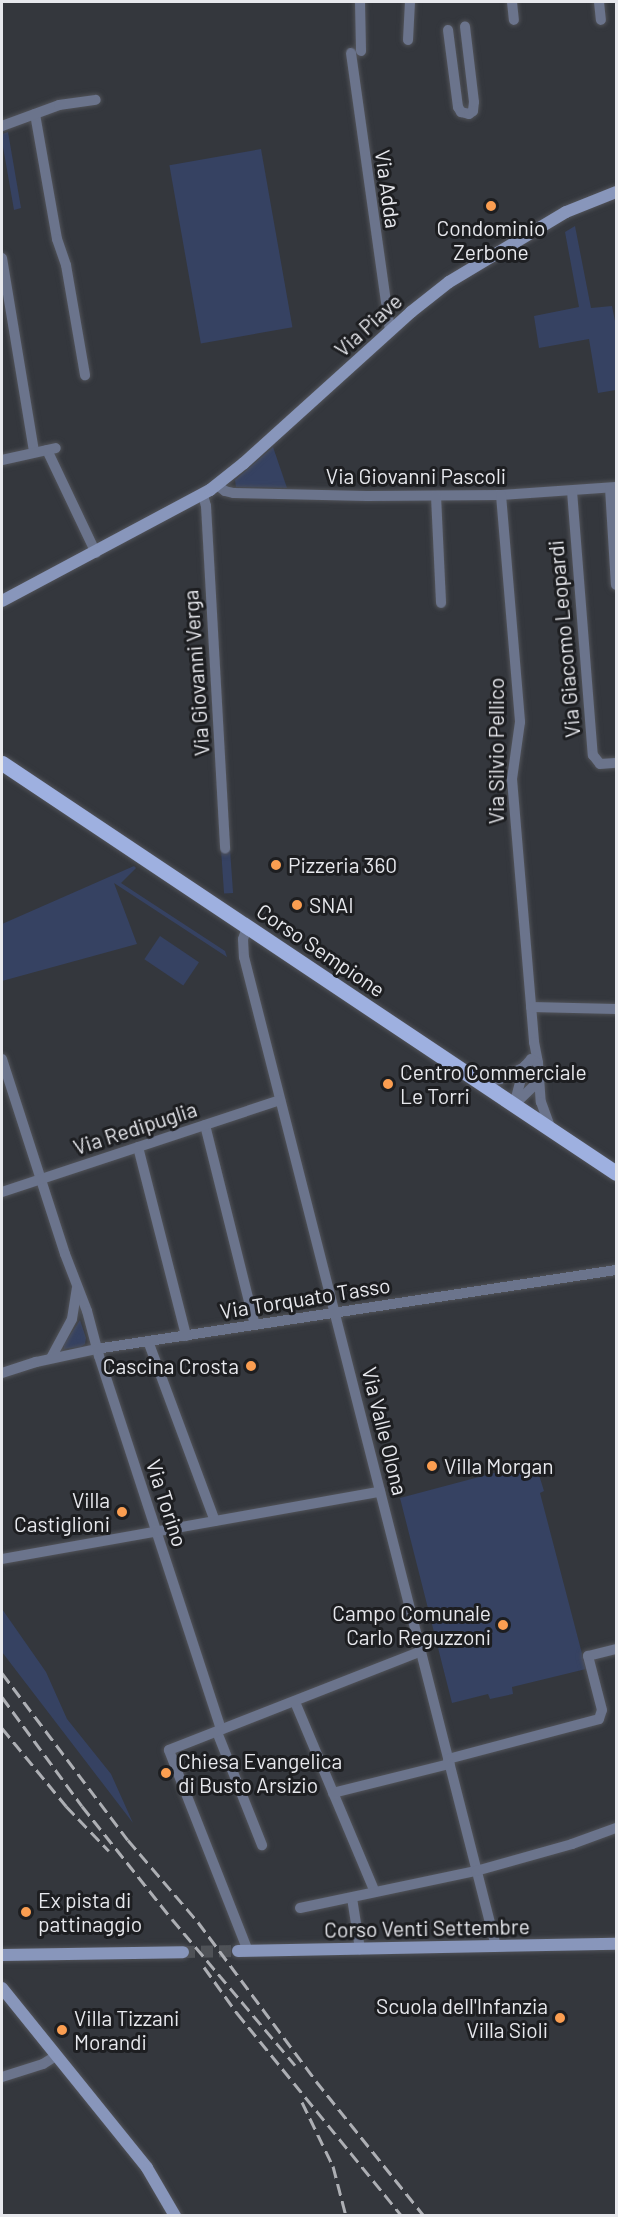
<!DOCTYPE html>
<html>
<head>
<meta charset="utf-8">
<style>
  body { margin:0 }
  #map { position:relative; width:618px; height:2217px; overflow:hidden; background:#34373d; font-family:Barlow,sans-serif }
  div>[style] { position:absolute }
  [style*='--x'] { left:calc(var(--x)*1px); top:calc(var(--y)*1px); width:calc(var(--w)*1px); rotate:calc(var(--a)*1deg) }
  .green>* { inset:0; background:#364262; transform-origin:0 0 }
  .secondary-tunnel>* { height:12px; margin-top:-6px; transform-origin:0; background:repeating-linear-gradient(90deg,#4f5257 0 12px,transparent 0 18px) }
  .roads { filter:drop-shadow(0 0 2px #515359) drop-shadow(0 0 2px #515359) }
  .street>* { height:10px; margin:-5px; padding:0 5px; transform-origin:5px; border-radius:5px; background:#6b748c }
  .secondary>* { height:12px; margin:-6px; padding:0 6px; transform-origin:6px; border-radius:6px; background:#8896bb }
  .primary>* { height:15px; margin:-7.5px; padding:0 7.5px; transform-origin:7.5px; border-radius:7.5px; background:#9eb0e0 }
  .rail>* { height:3px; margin-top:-1.5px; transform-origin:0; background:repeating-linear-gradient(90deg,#adafb4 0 12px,transparent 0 18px) }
  .dots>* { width:16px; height:16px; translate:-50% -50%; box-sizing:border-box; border:3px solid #1d1e21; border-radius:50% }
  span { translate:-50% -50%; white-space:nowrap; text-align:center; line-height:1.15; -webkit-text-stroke:6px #1d1e21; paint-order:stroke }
  .street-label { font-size:21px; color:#e7e8ed }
  .poi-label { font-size:21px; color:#e7e8ed }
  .left { translate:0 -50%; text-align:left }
  .right { translate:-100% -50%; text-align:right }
  .frame { position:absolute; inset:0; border:3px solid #e7e8ed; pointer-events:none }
</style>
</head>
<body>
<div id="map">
  <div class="green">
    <div style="clip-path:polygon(8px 132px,21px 208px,14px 210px,2px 141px,2px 134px)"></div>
    <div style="left:261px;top:149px;width:181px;height:93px;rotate:80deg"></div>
    <div style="clip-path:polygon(575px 226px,591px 308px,612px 306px,616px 326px,616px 390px,598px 393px,589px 339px,539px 348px,534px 316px,579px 307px,565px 232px)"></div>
    <div style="clip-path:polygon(273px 447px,287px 488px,236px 487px,235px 480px)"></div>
    <div style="left:230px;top:849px;width:44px;height:9px;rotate:86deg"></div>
    <div style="clip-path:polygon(134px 866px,136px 868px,121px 883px,225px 951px,227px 957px,114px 883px,137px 944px,2px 981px,2px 924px)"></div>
    <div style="left:160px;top:936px;width:47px;height:28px;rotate:34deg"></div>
    <div style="clip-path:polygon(80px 1320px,86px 1338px,85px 1344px,81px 1347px,64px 1349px,64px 1344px)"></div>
    <div style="clip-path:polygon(535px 1462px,544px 1491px,540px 1493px,586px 1669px,512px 1687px,513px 1694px,490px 1699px,488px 1694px,452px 1703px,400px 1498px)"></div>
    <div style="clip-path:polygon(2px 1609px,46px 1672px,67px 1719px,111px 1774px,133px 1823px,2px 1652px)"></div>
  </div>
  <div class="secondary-tunnel">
    <div style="--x:183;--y:1952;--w:55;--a:-1"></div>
  </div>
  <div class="roads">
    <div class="street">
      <div style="--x:360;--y:2;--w:49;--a:88.8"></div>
      <div style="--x:512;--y:2;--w:18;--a:84"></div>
      <div style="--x:599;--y:2;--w:18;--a:84"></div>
      <div style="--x:448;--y:30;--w:78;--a:82.6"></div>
      <div style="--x:458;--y:107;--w:6;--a:59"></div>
      <div style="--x:461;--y:112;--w:8;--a:14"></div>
      <div style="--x:469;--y:114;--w:5;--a:-37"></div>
      <div style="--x:473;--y:111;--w:9;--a:-84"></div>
      <div style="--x:474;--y:102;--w:76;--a:-96.8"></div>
      <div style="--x:408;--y:40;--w:38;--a:-87"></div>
      <div style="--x:351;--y:53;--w:280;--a:82"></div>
      <div style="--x:35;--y:114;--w:127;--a:80"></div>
      <div style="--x:57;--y:239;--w:28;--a:71"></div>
      <div style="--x:66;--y:265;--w:112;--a:80.2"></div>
      <div style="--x:2;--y:126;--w:61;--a:-20.2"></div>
      <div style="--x:59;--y:105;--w:37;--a:-8"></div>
      <div style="--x:2;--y:258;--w:197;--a:80.6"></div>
      <div style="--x:47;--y:450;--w:114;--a:64.6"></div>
      <div style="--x:2;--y:460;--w:55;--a:-12.5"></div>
      <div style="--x:217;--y:485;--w:10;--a:37"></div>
      <div style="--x:225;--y:491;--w:9;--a:13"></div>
      <div style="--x:234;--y:493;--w:133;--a:1.3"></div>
      <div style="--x:367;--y:496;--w:134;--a:-0.4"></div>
      <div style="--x:501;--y:495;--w:115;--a:-4"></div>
      <div style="--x:610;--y:488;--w:97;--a:86.5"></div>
      <div style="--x:572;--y:491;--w:265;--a:85.5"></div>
      <div style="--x:593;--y:755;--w:11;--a:52"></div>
      <div style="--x:600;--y:764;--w:16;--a:-4"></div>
      <div style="--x:203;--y:495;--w:11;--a:75"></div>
      <div style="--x:206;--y:506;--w:343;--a:86.8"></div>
      <div style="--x:501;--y:495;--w:228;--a:85.2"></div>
      <div style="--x:520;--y:722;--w:58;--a:98"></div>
      <div style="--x:512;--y:779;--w:264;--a:85.2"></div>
      <div style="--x:534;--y:1042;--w:21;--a:79"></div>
      <div style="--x:436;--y:496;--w:107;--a:87.3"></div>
      <div style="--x:247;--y:927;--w:13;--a:108"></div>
      <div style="--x:243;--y:939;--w:18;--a:87"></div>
      <div style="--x:244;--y:957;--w:1021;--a:75.71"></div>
      <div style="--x:531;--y:1007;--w:85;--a:1.3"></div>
      <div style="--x:2;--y:1059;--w:205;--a:72.1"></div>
      <div style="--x:65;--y:1254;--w:61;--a:68.9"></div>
      <div style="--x:87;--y:1311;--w:47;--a:75.1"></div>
      <div style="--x:99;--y:1356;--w:393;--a:71.9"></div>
      <div style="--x:539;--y:1070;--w:9;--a:167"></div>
      <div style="--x:530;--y:1072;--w:8;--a:-130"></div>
      <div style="--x:525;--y:1066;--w:9;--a:-49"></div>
      <div style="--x:531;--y:1059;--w:8;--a:30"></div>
      <div style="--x:538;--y:1063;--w:39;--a:86"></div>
      <div style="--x:541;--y:1102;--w:29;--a:70"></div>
      <div style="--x:479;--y:1081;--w:21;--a:-5"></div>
      <div style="--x:500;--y:1079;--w:25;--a:-26"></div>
      <div style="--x:514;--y:1105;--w:39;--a:-75"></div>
      <div style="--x:514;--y:1105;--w:35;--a:-44"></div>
      <div style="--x:205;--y:1125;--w:206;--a:76"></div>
      <div style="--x:138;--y:1147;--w:195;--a:75.7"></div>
      <div style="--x:2;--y:1192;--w:293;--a:-18.3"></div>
      <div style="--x:148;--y:1341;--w:192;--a:69.6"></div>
      <div style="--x:51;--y:1358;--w:44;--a:-61.7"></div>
      <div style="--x:72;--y:1319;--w:31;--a:-81"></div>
      <div style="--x:2;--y:1373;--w:36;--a:-18"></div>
      <div style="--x:36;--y:1362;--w:61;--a:-12.2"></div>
      <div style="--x:96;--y:1349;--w:526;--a:-8.64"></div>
      <div style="--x:2;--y:1559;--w:384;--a:-10.1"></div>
      <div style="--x:295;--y:1702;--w:206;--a:67.2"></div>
      <div style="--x:217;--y:1732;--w:122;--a:68.3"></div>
      <div style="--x:448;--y:1759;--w:156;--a:-14.8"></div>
      <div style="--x:599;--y:1719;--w:9;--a:-72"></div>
      <div style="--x:602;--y:1710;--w:56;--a:-104.5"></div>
      <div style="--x:588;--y:1656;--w:29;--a:-14"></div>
      <div style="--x:333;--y:1793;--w:120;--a:-14"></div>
      <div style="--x:352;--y:1898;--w:52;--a:81.1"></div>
      <div style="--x:300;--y:1908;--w:180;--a:-11.9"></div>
      <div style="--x:476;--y:1871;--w:100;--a:-15.7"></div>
      <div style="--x:572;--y:1844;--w:47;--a:-20"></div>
      <div style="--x:248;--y:1951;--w:216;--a:-111.5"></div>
      <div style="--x:169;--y:1750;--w:271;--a:-21.4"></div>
      <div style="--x:2;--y:2077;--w:43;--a:-17.6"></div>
      <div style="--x:43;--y:2064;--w:15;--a:-32"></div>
    </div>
    <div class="secondary">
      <div style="--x:2;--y:601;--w:236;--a:-28.1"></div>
      <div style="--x:210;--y:490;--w:43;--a:-38.5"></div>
      <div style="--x:244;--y:463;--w:225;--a:-42.1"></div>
      <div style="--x:411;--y:312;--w:48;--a:-38.3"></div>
      <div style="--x:449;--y:282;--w:136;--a:-30.9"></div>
      <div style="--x:566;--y:212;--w:54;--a:-21.8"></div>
      <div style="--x:238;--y:1951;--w:378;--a:-1.1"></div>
      <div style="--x:2;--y:1955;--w:181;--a:-0.9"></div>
      <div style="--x:2;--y:1988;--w:231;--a:51.1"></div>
      <div style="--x:147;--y:2168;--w:56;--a:59.7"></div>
    </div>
    <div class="primary">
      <div style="--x:2;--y:763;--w:738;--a:33.73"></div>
    </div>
  </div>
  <div class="rail">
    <div style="--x:2;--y:1673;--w:209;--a:53"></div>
    <div style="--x:128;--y:1840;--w:108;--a:49.5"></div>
    <div style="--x:198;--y:1922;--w:198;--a:53.4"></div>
    <div style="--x:316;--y:2081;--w:173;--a:51.3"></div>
    <div style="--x:2;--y:1697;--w:135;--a:53.7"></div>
    <div style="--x:82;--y:1806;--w:144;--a:51.5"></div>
    <div style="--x:172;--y:1919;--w:191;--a:49.9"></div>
    <div style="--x:2;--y:1728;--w:101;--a:50.6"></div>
    <div style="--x:66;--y:1806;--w:62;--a:46.3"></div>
    <div style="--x:204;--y:1967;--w:57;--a:54.3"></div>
    <div style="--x:237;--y:2013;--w:262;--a:50.9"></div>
    <div style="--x:302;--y:2102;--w:71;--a:64.2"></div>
    <div style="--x:333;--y:2166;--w:52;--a:75.4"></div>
  </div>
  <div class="dots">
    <div style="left:491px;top:206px;background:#fb9e51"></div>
    <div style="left:276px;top:865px;background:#fb9e51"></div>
    <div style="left:297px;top:905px;background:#fb9e51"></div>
    <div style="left:388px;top:1084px;background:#fb9e51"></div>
    <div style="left:251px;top:1366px;background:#fb9e51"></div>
    <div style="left:432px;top:1466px;background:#fb9e51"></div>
    <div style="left:122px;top:1512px;background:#fb9e51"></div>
    <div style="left:503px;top:1625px;background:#fb9e51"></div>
    <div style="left:166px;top:1773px;background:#fb9e51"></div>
    <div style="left:26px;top:1912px;background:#fb9e51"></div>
    <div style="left:560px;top:2018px;background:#fb9e51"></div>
    <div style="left:62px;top:2030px;background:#fb9e51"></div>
  </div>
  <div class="street-label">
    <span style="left:388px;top:189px;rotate:82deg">Via Adda</span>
    <span style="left:368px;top:325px;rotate:-42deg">Via Piave</span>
    <span style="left:416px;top:476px">Via Giovanni Pascoli</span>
    <span style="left:564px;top:639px;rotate:-95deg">Via Giacomo Leopardi</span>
    <span style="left:196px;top:673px;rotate:-94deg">Via Giovanni Verga</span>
    <span style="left:496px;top:751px;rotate:-90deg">Via Silvio Pellico</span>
    <span style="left:321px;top:950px;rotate:34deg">Corso Sempione</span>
    <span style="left:135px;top:1128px;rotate:-18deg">Via Redipuglia</span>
    <span style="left:305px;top:1298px;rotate:-9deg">Via Torquato Tasso</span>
    <span style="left:385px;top:1431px;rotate:76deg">Via Valle Olona</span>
    <span style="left:167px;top:1503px;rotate:72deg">Via Torino</span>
    <span style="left:427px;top:1928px;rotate:-1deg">Corso Venti Settembre</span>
  </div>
  <div class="poi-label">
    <span style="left:491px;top:240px">Condominio<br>Zerbone</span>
    <span class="left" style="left:288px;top:865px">Pizzeria 360</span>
    <span class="left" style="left:309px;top:905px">SNAI</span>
    <span class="left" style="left:400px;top:1084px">Centro Commerciale<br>Le Torri</span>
    <span class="right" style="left:239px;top:1366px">Cascina Crosta</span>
    <span class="left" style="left:444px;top:1466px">Villa Morgan</span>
    <span class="right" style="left:110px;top:1512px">Villa<br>Castiglioni</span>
    <span class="right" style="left:491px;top:1625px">Campo Comunale<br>Carlo Reguzzoni</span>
    <span class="left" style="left:178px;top:1773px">Chiesa Evangelica<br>di Busto Arsizio</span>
    <span class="left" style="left:38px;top:1912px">Ex pista di<br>pattinaggio</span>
    <span class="right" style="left:548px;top:2018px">Scuola dell'Infanzia<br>Villa Sioli</span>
    <span class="left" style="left:74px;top:2030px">Villa Tizzani<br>Morandi</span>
  </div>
  <div class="frame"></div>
</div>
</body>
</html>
